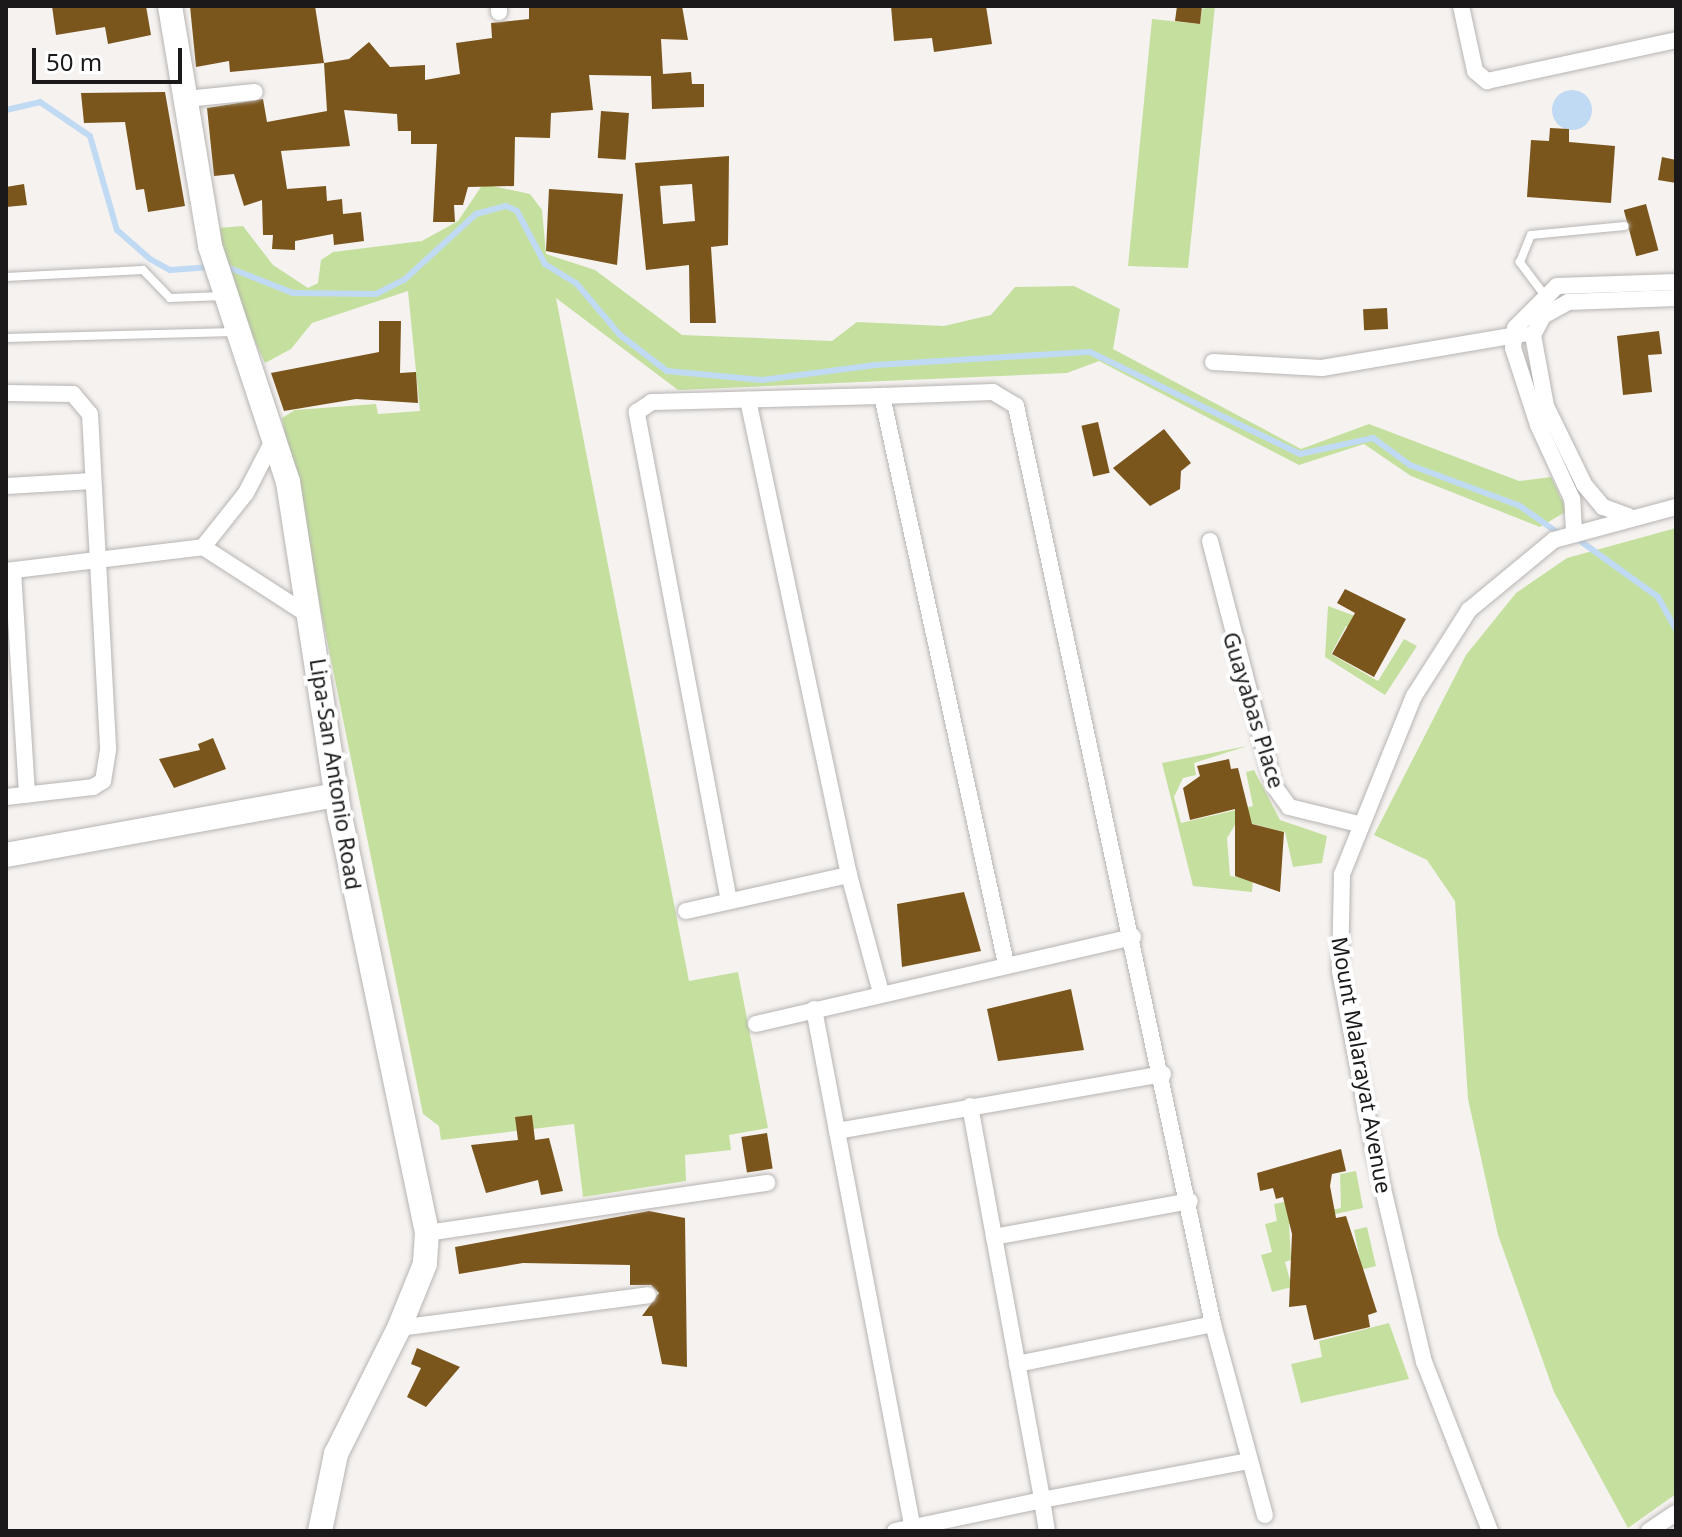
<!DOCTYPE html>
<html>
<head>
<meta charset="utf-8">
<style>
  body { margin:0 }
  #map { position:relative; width:1682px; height:1537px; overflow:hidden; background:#f5f2f0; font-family:"Noto Sans",sans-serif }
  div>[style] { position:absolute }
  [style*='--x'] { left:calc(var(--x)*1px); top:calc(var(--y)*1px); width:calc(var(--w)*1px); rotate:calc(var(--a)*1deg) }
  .green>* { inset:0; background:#c5e09e }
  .water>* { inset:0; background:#c1daf3 }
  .round { border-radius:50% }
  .stream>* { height:6px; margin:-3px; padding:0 3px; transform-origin:3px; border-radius:3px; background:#c1daf3 }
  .building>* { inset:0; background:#7b561c; transform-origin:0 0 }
  .roads { filter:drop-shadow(0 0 2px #b7b4b2) drop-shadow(0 0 2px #b7b4b2) }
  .lane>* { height:8px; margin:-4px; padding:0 4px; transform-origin:4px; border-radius:4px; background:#fff }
  .street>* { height:16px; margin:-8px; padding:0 8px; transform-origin:8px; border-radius:8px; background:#fff }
  .secondary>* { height:24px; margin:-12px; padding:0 12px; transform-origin:12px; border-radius:12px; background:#fff }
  span { translate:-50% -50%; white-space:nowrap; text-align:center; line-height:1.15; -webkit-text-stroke:8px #fff; paint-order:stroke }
  .street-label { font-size:22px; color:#1b1919 }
  .frame { position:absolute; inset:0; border:8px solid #1b1919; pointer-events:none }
  .scale { position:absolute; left:32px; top:48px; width:150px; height:36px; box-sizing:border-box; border:4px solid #1b1919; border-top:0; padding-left:10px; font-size:24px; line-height:28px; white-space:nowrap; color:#1b1919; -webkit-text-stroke:6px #fff; paint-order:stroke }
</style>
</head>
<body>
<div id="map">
  <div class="green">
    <div style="clip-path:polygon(1215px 6px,1188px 268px,1128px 266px,1152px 19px,1200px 24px,1202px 9px)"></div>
    <div style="clip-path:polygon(483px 184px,530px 194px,542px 210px,546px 254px,595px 270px,682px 335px,832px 341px,857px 322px,944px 326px,991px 315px,1015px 287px,1074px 286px,1120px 309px,1113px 349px,1301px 449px,1369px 424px,1519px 481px,1551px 477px,1567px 511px,1540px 527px,1411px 476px,1364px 444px,1299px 465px,1099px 361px,1067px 373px,678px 390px,556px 298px,689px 981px,738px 972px,768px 1128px,729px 1135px,731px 1150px,685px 1155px,686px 1181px,583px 1197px,574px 1124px,441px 1140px,439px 1126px,423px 1114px,282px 418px,295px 410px,376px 404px,378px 414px,420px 411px,408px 291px,312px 323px,291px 349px,265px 363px,233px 293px,218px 228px,243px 226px,273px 265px,308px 288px,318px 283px,321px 260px,333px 252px,422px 241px,458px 221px)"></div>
    <div style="clip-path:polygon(1676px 528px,1676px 1494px,1628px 1528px,1554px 1392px,1498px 1235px,1468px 1099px,1455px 901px,1427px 860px,1374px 835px,1466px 655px,1516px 593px,1567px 558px)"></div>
    <div style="clip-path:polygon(1328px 606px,1355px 616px,1356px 631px,1346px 626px,1331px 654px,1378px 681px,1404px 639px,1417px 646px,1385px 695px,1325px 657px)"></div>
    <div style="clip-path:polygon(1247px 746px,1194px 763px,1196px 775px,1183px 778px,1174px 797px,1181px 823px,1253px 806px,1246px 772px,1254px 770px,1280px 820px,1327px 836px,1322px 863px,1293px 867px,1285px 832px,1238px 820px,1227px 838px,1230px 876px,1253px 879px,1252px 892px,1193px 886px,1162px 763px)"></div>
    <div style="clip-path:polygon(1356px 1171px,1363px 1208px,1289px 1224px,1291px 1260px,1285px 1262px,1290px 1280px,1360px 1260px,1354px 1230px,1367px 1227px,1376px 1266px,1272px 1292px,1261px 1255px,1272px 1252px,1265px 1224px,1277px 1221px,1274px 1204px,1294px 1200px,1298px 1217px,1341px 1208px,1340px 1174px)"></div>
    <div style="clip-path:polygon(1389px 1323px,1409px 1379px,1301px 1403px,1291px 1364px,1322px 1357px,1319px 1341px)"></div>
  </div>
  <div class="water">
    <div class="round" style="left:1552px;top:90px;width:40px;height:40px"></div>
  </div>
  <div class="stream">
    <div style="--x:6;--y:110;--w:35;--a:-13"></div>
    <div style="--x:40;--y:102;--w:60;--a:34.2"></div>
    <div style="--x:90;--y:136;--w:98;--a:74"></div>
    <div style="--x:117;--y:230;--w:44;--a:41.3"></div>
    <div style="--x:150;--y:259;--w:23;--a:29"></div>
    <div style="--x:170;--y:270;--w:41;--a:-4.2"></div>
    <div style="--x:222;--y:265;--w:76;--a:21.5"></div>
    <div style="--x:293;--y:293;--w:83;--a:0.7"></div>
    <div style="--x:376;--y:294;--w:31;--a:-27"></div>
    <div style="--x:404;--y:280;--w:98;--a:-42.5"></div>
    <div style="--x:476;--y:214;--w:31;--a:-15"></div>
    <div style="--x:506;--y:206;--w:12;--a:24"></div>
    <div style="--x:517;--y:211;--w:60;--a:62.2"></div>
    <div style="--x:545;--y:264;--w:36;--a:32"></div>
    <div style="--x:576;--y:283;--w:68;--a:49.8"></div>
    <div style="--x:620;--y:335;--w:59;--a:37.5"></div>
    <div style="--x:667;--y:371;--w:95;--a:5.4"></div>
    <div style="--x:762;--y:380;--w:114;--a:-7.6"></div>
    <div style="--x:875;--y:365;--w:215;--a:-3.5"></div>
    <div style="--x:1090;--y:352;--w:233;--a:25.9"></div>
    <div style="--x:1300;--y:454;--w:75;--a:-12.4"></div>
    <div style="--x:1373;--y:438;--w:46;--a:36.1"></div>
    <div style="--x:1410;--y:465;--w:117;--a:20.4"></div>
    <div style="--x:1520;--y:506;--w:50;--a:35.3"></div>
    <div style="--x:1579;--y:540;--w:97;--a:35.8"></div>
    <div style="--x:1658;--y:597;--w:37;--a:61"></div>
  </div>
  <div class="building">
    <div style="clip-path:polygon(52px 6px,146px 6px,151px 35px,108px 44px,105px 27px,56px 35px)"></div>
    <div style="clip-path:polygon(190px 6px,315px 6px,324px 63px,230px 72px,229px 61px,196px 67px)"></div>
    <div style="clip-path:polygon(529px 6px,682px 6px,688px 40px,661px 39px,663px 74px,691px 72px,692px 84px,704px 84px,704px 107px,652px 109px,651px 76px,589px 75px,593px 110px,551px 113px,550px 138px,515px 137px,514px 186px,468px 187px,463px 205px,454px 205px,455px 222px,433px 222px,437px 144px,411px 144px,411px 131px,398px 131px,397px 114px,344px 110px,350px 146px,281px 151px,287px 189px,326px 186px,327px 201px,342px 199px,343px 214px,361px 212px,364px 241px,334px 245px,333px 234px,295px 241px,295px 250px,272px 249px,273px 235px,263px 235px,262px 200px,244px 206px,234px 174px,214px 176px,207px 108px,263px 99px,267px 122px,327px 111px,324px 63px,349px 59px,369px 42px,390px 67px,425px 65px,425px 80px,460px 74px,456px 43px,492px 38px,491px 23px,529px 19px)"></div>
    <div style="clip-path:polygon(891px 6px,986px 6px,992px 44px,934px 52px,932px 38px,894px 41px)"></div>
    <div style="clip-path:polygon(1177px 6px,1202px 6px,1200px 24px,1175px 21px)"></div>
    <div style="clip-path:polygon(165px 92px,185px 206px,148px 212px,144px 189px,136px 190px,125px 122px,84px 123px,81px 93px)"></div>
    <div style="left:601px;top:111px;width:28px;height:47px;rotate:4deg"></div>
    <div style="clip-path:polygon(1550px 128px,1569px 129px,1569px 142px,1615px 146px,1611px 203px,1527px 197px,1531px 140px,1549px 141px)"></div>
    <div style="clip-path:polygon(evenodd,729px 156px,728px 245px,711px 247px,716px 323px,690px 323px,689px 265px,646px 270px,635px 163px,729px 156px,692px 184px,695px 221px,663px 224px,660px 186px,692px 184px)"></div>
    <div style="clip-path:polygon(1662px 157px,1676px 160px,1676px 183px,1658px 180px)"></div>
    <div style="clip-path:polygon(24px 184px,27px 205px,6px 207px,6px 187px)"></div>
    <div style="clip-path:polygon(549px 189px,623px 194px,617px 265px,546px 251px)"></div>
    <div style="left:1646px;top:204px;width:48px;height:23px;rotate:75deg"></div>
    <div style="left:1387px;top:308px;width:21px;height:24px;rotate:87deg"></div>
    <div style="clip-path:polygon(379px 321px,401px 321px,400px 373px,416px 372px,418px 403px,356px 399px,284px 411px,271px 373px,379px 352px)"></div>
    <div style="clip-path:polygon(1659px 331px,1662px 354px,1648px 355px,1652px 392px,1623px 395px,1617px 336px)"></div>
    <div style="left:1098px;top:422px;width:52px;height:17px;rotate:77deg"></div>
    <div style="clip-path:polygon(1164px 429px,1191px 463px,1181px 471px,1180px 489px,1150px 506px,1113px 468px)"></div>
    <div style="clip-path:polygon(1345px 589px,1406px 619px,1374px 677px,1332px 654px,1355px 613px,1337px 603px)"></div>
    <div style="clip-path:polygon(213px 738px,226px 769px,174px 788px,159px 759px,200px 750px,198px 744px)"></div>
    <div style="clip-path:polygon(1229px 759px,1231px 769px,1238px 768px,1252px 824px,1284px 832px,1280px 892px,1235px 876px,1235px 809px,1190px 820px,1183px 788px,1200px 776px,1197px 766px)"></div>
    <div style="clip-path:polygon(964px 892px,981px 951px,902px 967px,897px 904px)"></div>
    <div style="clip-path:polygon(1071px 989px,1084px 1050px,998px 1061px,987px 1009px)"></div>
    <div style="clip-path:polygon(532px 1115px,535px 1140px,549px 1138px,563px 1191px,541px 1195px,538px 1180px,486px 1193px,471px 1145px,518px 1140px,515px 1117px)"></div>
    <div style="left:767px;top:1133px;width:36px;height:26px;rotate:81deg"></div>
    <div style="clip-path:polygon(1341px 1149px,1346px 1171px,1332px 1174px,1330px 1186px,1336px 1218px,1346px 1216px,1377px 1312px,1368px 1315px,1370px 1327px,1314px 1340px,1306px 1305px,1289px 1307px,1292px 1234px,1283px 1197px,1276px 1199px,1273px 1188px,1260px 1191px,1257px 1173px)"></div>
    <div style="clip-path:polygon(649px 1211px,685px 1218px,687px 1367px,662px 1364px,652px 1316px,642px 1316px,659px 1293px,651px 1285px,630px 1285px,630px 1265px,523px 1263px,459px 1274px,455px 1247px)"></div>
    <div style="clip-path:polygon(417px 1348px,460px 1367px,426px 1407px,407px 1397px,421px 1368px,411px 1364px)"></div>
  </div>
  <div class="roads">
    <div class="lane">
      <div style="--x:6;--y:277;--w:137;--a:-2.9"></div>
      <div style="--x:143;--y:270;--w:39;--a:46"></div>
      <div style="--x:170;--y:298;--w:54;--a:-2.1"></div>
      <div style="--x:1543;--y:293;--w:39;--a:-127"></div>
      <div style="--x:1520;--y:262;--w:29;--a:-68"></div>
      <div style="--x:1531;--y:235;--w:94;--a:-5.5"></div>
      <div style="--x:6;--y:338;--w:228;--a:-1.5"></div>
    </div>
    <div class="street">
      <div style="--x:1461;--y:6;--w:66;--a:77.8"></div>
      <div style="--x:1475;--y:71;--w:16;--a:40"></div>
      <div style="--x:1487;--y:81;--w:193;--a:-12.2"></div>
      <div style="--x:499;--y:12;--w:6;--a:-90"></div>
      <div style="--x:186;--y:99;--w:69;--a:-5.8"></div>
      <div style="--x:1213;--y:362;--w:109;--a:3.2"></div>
      <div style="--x:1322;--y:368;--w:204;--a:-9.6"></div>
      <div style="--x:6;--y:393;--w:67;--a:0.9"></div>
      <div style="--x:73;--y:394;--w:26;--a:50"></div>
      <div style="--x:90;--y:414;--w:336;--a:86.9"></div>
      <div style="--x:108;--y:750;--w:31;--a:99"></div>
      <div style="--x:103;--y:781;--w:12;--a:149"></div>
      <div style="--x:93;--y:787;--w:88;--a:173.4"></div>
      <div style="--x:882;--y:396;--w:111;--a:-2.1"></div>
      <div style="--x:993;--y:392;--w:27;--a:31"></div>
      <div style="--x:1016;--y:406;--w:939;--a:77.89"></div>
      <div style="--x:1213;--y:1324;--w:198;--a:74.8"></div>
      <div style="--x:6;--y:486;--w:87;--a:-3.3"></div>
      <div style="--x:1628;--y:516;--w:27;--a:-160"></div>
      <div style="--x:1603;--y:507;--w:30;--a:-130"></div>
      <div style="--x:1584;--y:484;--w:87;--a:-116"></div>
      <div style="--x:1546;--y:406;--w:72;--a:-100.4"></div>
      <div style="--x:1533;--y:335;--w:21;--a:-62"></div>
      <div style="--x:1543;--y:316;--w:29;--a:-29"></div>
      <div style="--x:1568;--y:302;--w:108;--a:-2.1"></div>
      <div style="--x:1574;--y:532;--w:33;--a:-93"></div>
      <div style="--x:1572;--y:499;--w:81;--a:-114.7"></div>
      <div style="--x:1538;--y:425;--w:81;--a:-108"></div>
      <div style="--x:1513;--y:348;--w:20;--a:-84"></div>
      <div style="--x:1515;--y:328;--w:59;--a:-45"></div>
      <div style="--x:1557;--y:286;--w:119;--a:-1.9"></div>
      <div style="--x:1210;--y:541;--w:253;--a:75.4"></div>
      <div style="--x:1274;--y:786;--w:26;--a:54"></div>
      <div style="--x:1289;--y:807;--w:71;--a:13.8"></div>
      <div style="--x:203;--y:547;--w:69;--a:-51.5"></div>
      <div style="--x:246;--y:493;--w:65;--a:-62.7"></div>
      <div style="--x:6;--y:571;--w:198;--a:-6.9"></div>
      <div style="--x:203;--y:547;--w:129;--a:32.9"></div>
      <div style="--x:13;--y:571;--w:224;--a:86.4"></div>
      <div style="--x:849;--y:875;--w:122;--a:74.8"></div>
      <div style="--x:729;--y:901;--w:498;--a:-100.7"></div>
      <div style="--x:637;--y:412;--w:18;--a:-34"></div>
      <div style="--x:652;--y:402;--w:230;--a:-1.5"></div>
      <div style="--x:882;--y:396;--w:581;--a:77.68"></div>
      <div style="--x:686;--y:911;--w:167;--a:-12.5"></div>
      <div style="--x:849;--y:875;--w:486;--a:-102"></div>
      <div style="--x:814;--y:1009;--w:124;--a:79.3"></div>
      <div style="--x:837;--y:1131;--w:331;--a:-9.9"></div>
      <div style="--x:756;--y:1024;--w:387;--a:-13"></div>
      <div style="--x:970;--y:1106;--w:401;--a:79.6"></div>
      <div style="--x:1042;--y:1500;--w:211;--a:-10.7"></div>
      <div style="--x:837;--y:1131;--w:407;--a:79.2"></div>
      <div style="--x:427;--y:1233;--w:344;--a:-8.4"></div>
      <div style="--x:994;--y:1237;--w:199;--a:-10.4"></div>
      <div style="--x:399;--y:1328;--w:251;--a:-7.5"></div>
      <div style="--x:1017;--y:1364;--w:200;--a:-11.5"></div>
      <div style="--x:895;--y:1531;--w:150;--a:-11.9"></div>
      <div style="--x:1042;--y:1500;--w:31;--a:81"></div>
      <div style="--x:1490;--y:1531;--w:181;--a:-111.3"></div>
      <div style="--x:1424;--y:1362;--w:217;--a:-103.3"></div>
      <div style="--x:1374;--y:1151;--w:183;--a:-100.7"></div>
      <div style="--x:1340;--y:971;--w:97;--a:-88.8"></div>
      <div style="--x:1342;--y:874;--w:192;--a:-68"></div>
      <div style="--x:1414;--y:696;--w:102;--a:-57.4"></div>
      <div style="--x:1469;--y:610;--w:110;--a:-39.5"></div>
      <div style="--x:1554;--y:540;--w:126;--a:-15.1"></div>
      <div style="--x:1649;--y:1531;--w:32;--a:-34"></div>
    </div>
    <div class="secondary">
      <div style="--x:170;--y:6;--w:243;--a:80.5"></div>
      <div style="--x:210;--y:246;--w:249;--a:71.7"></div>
      <div style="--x:288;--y:482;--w:338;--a:81.2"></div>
      <div style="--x:340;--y:816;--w:426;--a:78.2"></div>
      <div style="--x:427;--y:1233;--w:31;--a:94"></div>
      <div style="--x:425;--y:1264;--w:69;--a:112.1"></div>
      <div style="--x:399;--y:1328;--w:141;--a:116.6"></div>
      <div style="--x:336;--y:1454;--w:79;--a:101.7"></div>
      <div style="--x:6;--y:855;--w:336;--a:-10.3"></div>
    </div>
  </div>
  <div class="street-label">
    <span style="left:1254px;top:710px;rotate:73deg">Guayabas Place</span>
    <span style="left:336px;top:774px;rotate:81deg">Lipa-San Antonio Road</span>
    <span style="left:1362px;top:1065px;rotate:80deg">Mount Malarayat Avenue</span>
  </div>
  <div class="frame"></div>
  <div class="scale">50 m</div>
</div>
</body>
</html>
